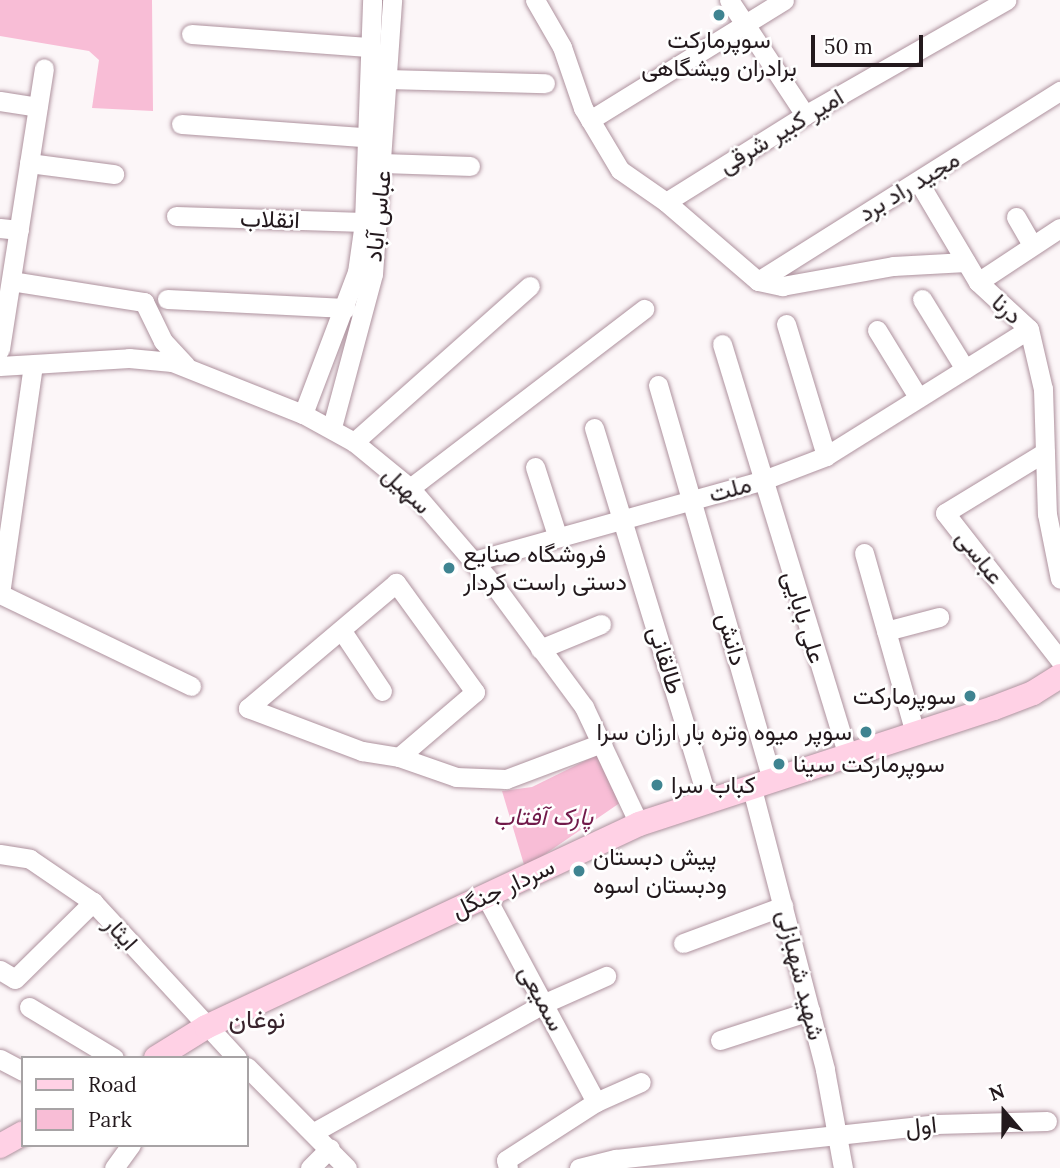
<!DOCTYPE html>
<html>
<head>
<meta charset="utf-8">
<style>
  body { margin:0 }
  #map { position:relative; width:1060px; height:1168px; overflow:hidden; background:#fcf6f8; font-family:Lora,Vazirmatn,serif }
  div>[style] { position:absolute }
  [style*='--x'] { left:calc(var(--x)*1px); top:calc(var(--y)*1px); width:calc(var(--w)*1px); rotate:calc(var(--a)*1deg) }
  .green>* { inset:0; background:#f8bdd6 }
  .roads { filter:drop-shadow(0 0 2px #ae929e) drop-shadow(0 0 2px #ae929e) }
  .minor>* { height:19px; margin:-9.5px; padding:0 9.5px; transform-origin:9.5px; border-radius:9.5px; background:#fff }
  .major>* { height:24px; margin:-12px; padding:0 12px; transform-origin:12px; border-radius:12px; background:#ffd1e5 }
  .dots>* { width:19px; height:19px; translate:-50% -50%; box-sizing:border-box; border:4px solid #fff; border-radius:50% }
  span { translate:-50% -50%; white-space:nowrap; text-align:center; line-height:1.15; -webkit-text-stroke:5px #fff; paint-order:stroke }
  .poi-label { font-size:24px; color:#23191d }
  .left { translate:0 -50%; text-align:left }
  .right { translate:-100% -50%; text-align:right }
  .street-label { font-size:24px; color:#23191d }
  .park-label { font-size:24px; color:#711a4a; font-style:italic }
  .neighbourhood-label { font-size:26px; color:#39242d }
  .legend { position:absolute; left:21px; top:1056px; width:228px; height:91px; box-sizing:border-box; background:#fff; border:2px solid #a7a3a5; margin:0; padding:9px 12px; list-style:none; font-size:21px; color:#23191d }
  .legend li { display:flex; align-items:center; gap:14px; height:35px }
  .legend b { width:35px; border:2px solid #a7a3a5 }
  .north { position:absolute; left:969px; top:1077px; width:70px; height:70px; -webkit-text-stroke:5px #fff; paint-order:stroke; rotate:340deg; font-size:19px; font-weight:700; line-height:28px; text-align:center; color:#23191d }
  .north::after { content:''; display:block; margin:auto; width:24px; height:32px; background:#23191d; clip-path:polygon(50% 0,100% 100%,50% 72%,0 100%) }
  .scale { position:absolute; left:811px; top:35px; width:112px; height:32px; box-sizing:border-box; border:4px solid #23191d; border-top:0; padding-left:9px; font-size:21px; line-height:24px; white-space:nowrap; color:#23191d; -webkit-text-stroke:5px #fff; paint-order:stroke }
</style>
</head>
<body>
<div id="map">
  <div class="green">
    <div style="clip-path:polygon(0 0,152px 0,153px 111px,92px 108px,99px 60px,89px 51px,0 36px)"></div>
    <div style="clip-path:polygon(599px 754px,627px 798px,525px 868px,502px 791px,532px 787px)"></div>
  </div>
  <div class="roads">
    <div class="minor">
      <div style="--x:535;--y:0;--w:54;--a:60.1"></div>
      <div style="--x:562;--y:47;--w:65;--a:71"></div>
      <div style="--x:583;--y:108;--w:72;--a:59.2"></div>
      <div style="--x:620;--y:170;--w:56;--a:34.8"></div>
      <div style="--x:666;--y:202;--w:121;--a:40.7"></div>
      <div style="--x:758;--y:281;--w:25;--a:12"></div>
      <div style="--x:782;--y:286;--w:113;--a:-10.2"></div>
      <div style="--x:893;--y:266;--w:73;--a:-3.1"></div>
      <div style="--x:729;--y:0;--w:138;--a:56.5"></div>
      <div style="--x:191;--y:34;--w:178;--a:4.2"></div>
      <div style="--x:387;--y:79;--w:158;--a:1.5"></div>
      <div style="--x:0;--y:101;--w:38;--a:9"></div>
      <div style="--x:590;--y:120;--w:228;--a:-31.7"></div>
      <div style="--x:181;--y:124;--w:182;--a:4.1"></div>
      <div style="--x:29;--y:163;--w:86;--a:7.4"></div>
      <div style="--x:384;--y:163;--w:86;--a:2"></div>
      <div style="--x:918;--y:181;--w:117;--a:59.3"></div>
      <div style="--x:978;--y:282;--w:69;--a:42.7"></div>
      <div style="--x:1029;--y:329;--w:62;--a:76.9"></div>
      <div style="--x:1043;--y:389;--w:125;--a:88.2"></div>
      <div style="--x:1047;--y:514;--w:66;--a:78.7"></div>
      <div style="--x:666;--y:202;--w:164;--a:-32"></div>
      <div style="--x:805;--y:115;--w:232;--a:-29.7"></div>
      <div style="--x:176;--y:216;--w:188;--a:1.8"></div>
      <div style="--x:1016;--y:217;--w:32;--a:60"></div>
      <div style="--x:0;--y:228;--w:19;--a:6"></div>
      <div style="--x:11;--y:281;--w:135;--a:9"></div>
      <div style="--x:144;--y:302;--w:43;--a:64"></div>
      <div style="--x:163;--y:341;--w:33;--a:47"></div>
      <div style="--x:758;--y:281;--w:357;--a:-32.2"></div>
      <div style="--x:978;--y:282;--w:98;--a:-33.4"></div>
      <div style="--x:167;--y:299;--w:179;--a:2.9"></div>
      <div style="--x:922;--y:299;--w:82;--a:58.4"></div>
      <div style="--x:786;--y:324;--w:138;--a:73.1"></div>
      <div style="--x:877;--y:330;--w:79;--a:58.5"></div>
      <div style="--x:722;--y:344;--w:429;--a:73"></div>
      <div style="--x:0;--y:349;--w:284;--a:-81.1"></div>
      <div style="--x:0;--y:366;--w:129;--a:-3.5"></div>
      <div style="--x:129;--y:358;--w:43;--a:5.3"></div>
      <div style="--x:172;--y:362;--w:141;--a:21.7"></div>
      <div style="--x:303;--y:414;--w:58;--a:28.8"></div>
      <div style="--x:354;--y:442;--w:72;--a:39.4"></div>
      <div style="--x:410;--y:488;--w:133;--a:49.3"></div>
      <div style="--x:497;--y:589;--w:147;--a:53.6"></div>
      <div style="--x:584;--y:707;--w:129;--a:64.8"></div>
      <div style="--x:658;--y:385;--w:410;--a:73.9"></div>
      <div style="--x:303;--y:414;--w:152;--a:-69.2"></div>
      <div style="--x:357;--y:272;--w:50;--a:-82"></div>
      <div style="--x:364;--y:222;--w:222;--a:-87.9"></div>
      <div style="--x:332;--y:427;--w:158;--a:-75"></div>
      <div style="--x:373;--y:274;--w:275;--a:-86"></div>
      <div style="--x:594;--y:428;--w:389;--a:73"></div>
      <div style="--x:354;--y:442;--w:235;--a:-41.6"></div>
      <div style="--x:1045;--y:452;--w:117;--a:148.6"></div>
      <div style="--x:945;--y:513;--w:187;--a:52"></div>
      <div style="--x:535;--y:467;--w:71;--a:72.1"></div>
      <div style="--x:410;--y:488;--w:295;--a:-37.4"></div>
      <div style="--x:864;--y:553;--w:187;--a:74.2"></div>
      <div style="--x:474;--y:561;--w:298;--a:-15.6"></div>
      <div style="--x:761;--y:481;--w:70;--a:-21"></div>
      <div style="--x:826;--y:456;--w:239;--a:-32"></div>
      <div style="--x:0;--y:594;--w:231;--a:-81.8"></div>
      <div style="--x:0;--y:594;--w:212;--a:25.7"></div>
      <div style="--x:342;--y:631;--w:72;--a:56.3"></div>
      <div style="--x:886;--y:631;--w:55;--a:-14.8"></div>
      <div style="--x:540;--y:649;--w:66;--a:-22.3"></div>
      <div style="--x:399;--y:757;--w:100;--a:-40.5"></div>
      <div style="--x:475;--y:692;--w:135;--a:-125.9"></div>
      <div style="--x:396;--y:583;--w:194;--a:139.8"></div>
      <div style="--x:248;--y:708;--w:122;--a:20.7"></div>
      <div style="--x:362;--y:751;--w:37;--a:9"></div>
      <div style="--x:399;--y:757;--w:60;--a:19.3"></div>
      <div style="--x:456;--y:777;--w:50;--a:2.3"></div>
      <div style="--x:506;--y:779;--w:103;--a:-20.6"></div>
      <div style="--x:751;--y:785;--w:294;--a:75.4"></div>
      <div style="--x:825;--y:1070;--w:100;--a:79.6"></div>
      <div style="--x:0;--y:854;--w:30;--a:9"></div>
      <div style="--x:30;--y:859;--w:76;--a:34.3"></div>
      <div style="--x:485;--y:895;--w:235;--a:61.8"></div>
      <div style="--x:683;--y:943;--w:107;--a:-20.3"></div>
      <div style="--x:0;--y:970;--w:17;--a:31"></div>
      <div style="--x:15;--y:979;--w:110;--a:-44.6"></div>
      <div style="--x:93;--y:902;--w:212;--a:47.3"></div>
      <div style="--x:29;--y:1007;--w:99;--a:31"></div>
      <div style="--x:720;--y:1040;--w:95;--a:-17.9"></div>
      <div style="--x:0;--y:1059;--w:26;--a:28"></div>
      <div style="--x:247;--y:1067;--w:142;--a:45.3"></div>
      <div style="--x:314;--y:1132;--w:265;--a:-29.2"></div>
      <div style="--x:545;--y:1003;--w:67;--a:-23.9"></div>
      <div style="--x:114;--y:1168;--w:29;--a:-54"></div>
      <div style="--x:310;--y:1168;--w:28;--a:-45"></div>
      <div style="--x:508;--y:1168;--w:8;--a:-104"></div>
      <div style="--x:506;--y:1160;--w:107;--a:-32.8"></div>
      <div style="--x:596;--y:1102;--w:49;--a:-24"></div>
      <div style="--x:579;--y:1168;--w:38;--a:-14"></div>
      <div style="--x:616;--y:1159;--w:322;--a:-6.2"></div>
      <div style="--x:936;--y:1124;--w:111;--a:-1.5"></div>
    </div>
    <div class="major">
      <div style="--x:156;--y:1058;--w:59;--a:-31.8"></div>
      <div style="--x:206;--y:1027;--w:478;--a:-25.1"></div>
      <div style="--x:639;--y:824;--w:373;--a:-18.1"></div>
      <div style="--x:994;--y:708;--w:42;--a:-21"></div>
      <div style="--x:1033;--y:693;--w:32;--a:-32"></div>
      <div style="--x:0;--y:1146;--w:26;--a:-29"></div>
    </div>
  </div>
  <div class="dots">
    <div style="left:719px;top:15px;background:#3f8491"></div>
    <div style="left:449px;top:568px;background:#3f8491"></div>
    <div style="left:970px;top:696px;background:#3f8491"></div>
    <div style="left:866px;top:732px;background:#3f8491"></div>
    <div style="left:779px;top:764px;background:#3f8491"></div>
    <div style="left:657px;top:785px;background:#3f8491"></div>
    <div style="left:579px;top:871px;background:#3f8491"></div>
  </div>
  <div class="poi-label">
    <span style="left:719px;top:54px">سوپرمارکت<br>برادران ویشگاهی</span>
    <span class="left" style="left:463px;top:568px">فروشگاه صنایع<br>دستی راست کردار</span>
    <span class="right" style="left:956px;top:696px">سوپرمارکت</span>
    <span class="right" style="left:852px;top:732px">سوپر میوه وتره بار ارزان سرا</span>
    <span class="left" style="left:793px;top:764px">سوپرمارکت سینا</span>
    <span class="left" style="left:671px;top:785px">کباب سرا</span>
    <span class="left" style="left:593px;top:871px">پیش دبستان<br>ودبستان اسوه</span>
  </div>
  <div class="street-label">
    <span style="left:781px;top:131px;rotate:-31deg">امیر کبیر شرقی</span>
    <span style="left:909px;top:186px;rotate:-31deg">مجید راد برد</span>
    <span style="left:378px;top:216px;rotate:-84deg">عباس آباد</span>
    <span style="left:270px;top:219px;rotate:2deg">انقلاب</span>
    <span style="left:1007px;top:309px;rotate:42deg">درنا</span>
    <span style="left:730px;top:489px;rotate:-15deg">ملت</span>
    <span style="left:407px;top:490px;rotate:44deg">سهیل</span>
    <span style="left:980px;top:557px;rotate:52deg">عباسی</span>
    <span style="left:804px;top:617px;rotate:73deg">علی بابایی</span>
    <span style="left:732px;top:639px;rotate:74deg">دانش</span>
    <span style="left:666px;top:660px;rotate:73deg">طالقانی</span>
    <span style="left:503px;top:888px;rotate:-25deg">سردار جنگل</span>
    <span style="left:121px;top:933px;rotate:48deg">ایثار</span>
    <span style="left:801px;top:975px;rotate:76deg">شهید شهبازلی</span>
    <span style="left:542px;top:998px;rotate:62deg">سمیعی</span>
    <span style="left:921px;top:1126px;rotate:-6deg">اول</span>
  </div>
  <div class="park-label">
    <span style="left:543px;top:817px">پارک آفتاب</span>
  </div>
  <div class="neighbourhood-label">
    <span style="left:257px;top:1019px">نوغان</span>
  </div>
  <ul class="legend">
  <li><b style="height:9px;background:#ffd1e5"></b>Road</li>
  <li><b style="height:19px;background:#f8bdd6"></b>Park</li>
  </ul>
  <div class="north">N</div>
  <div class="scale">50 m</div>
</div>
</body>
</html>
